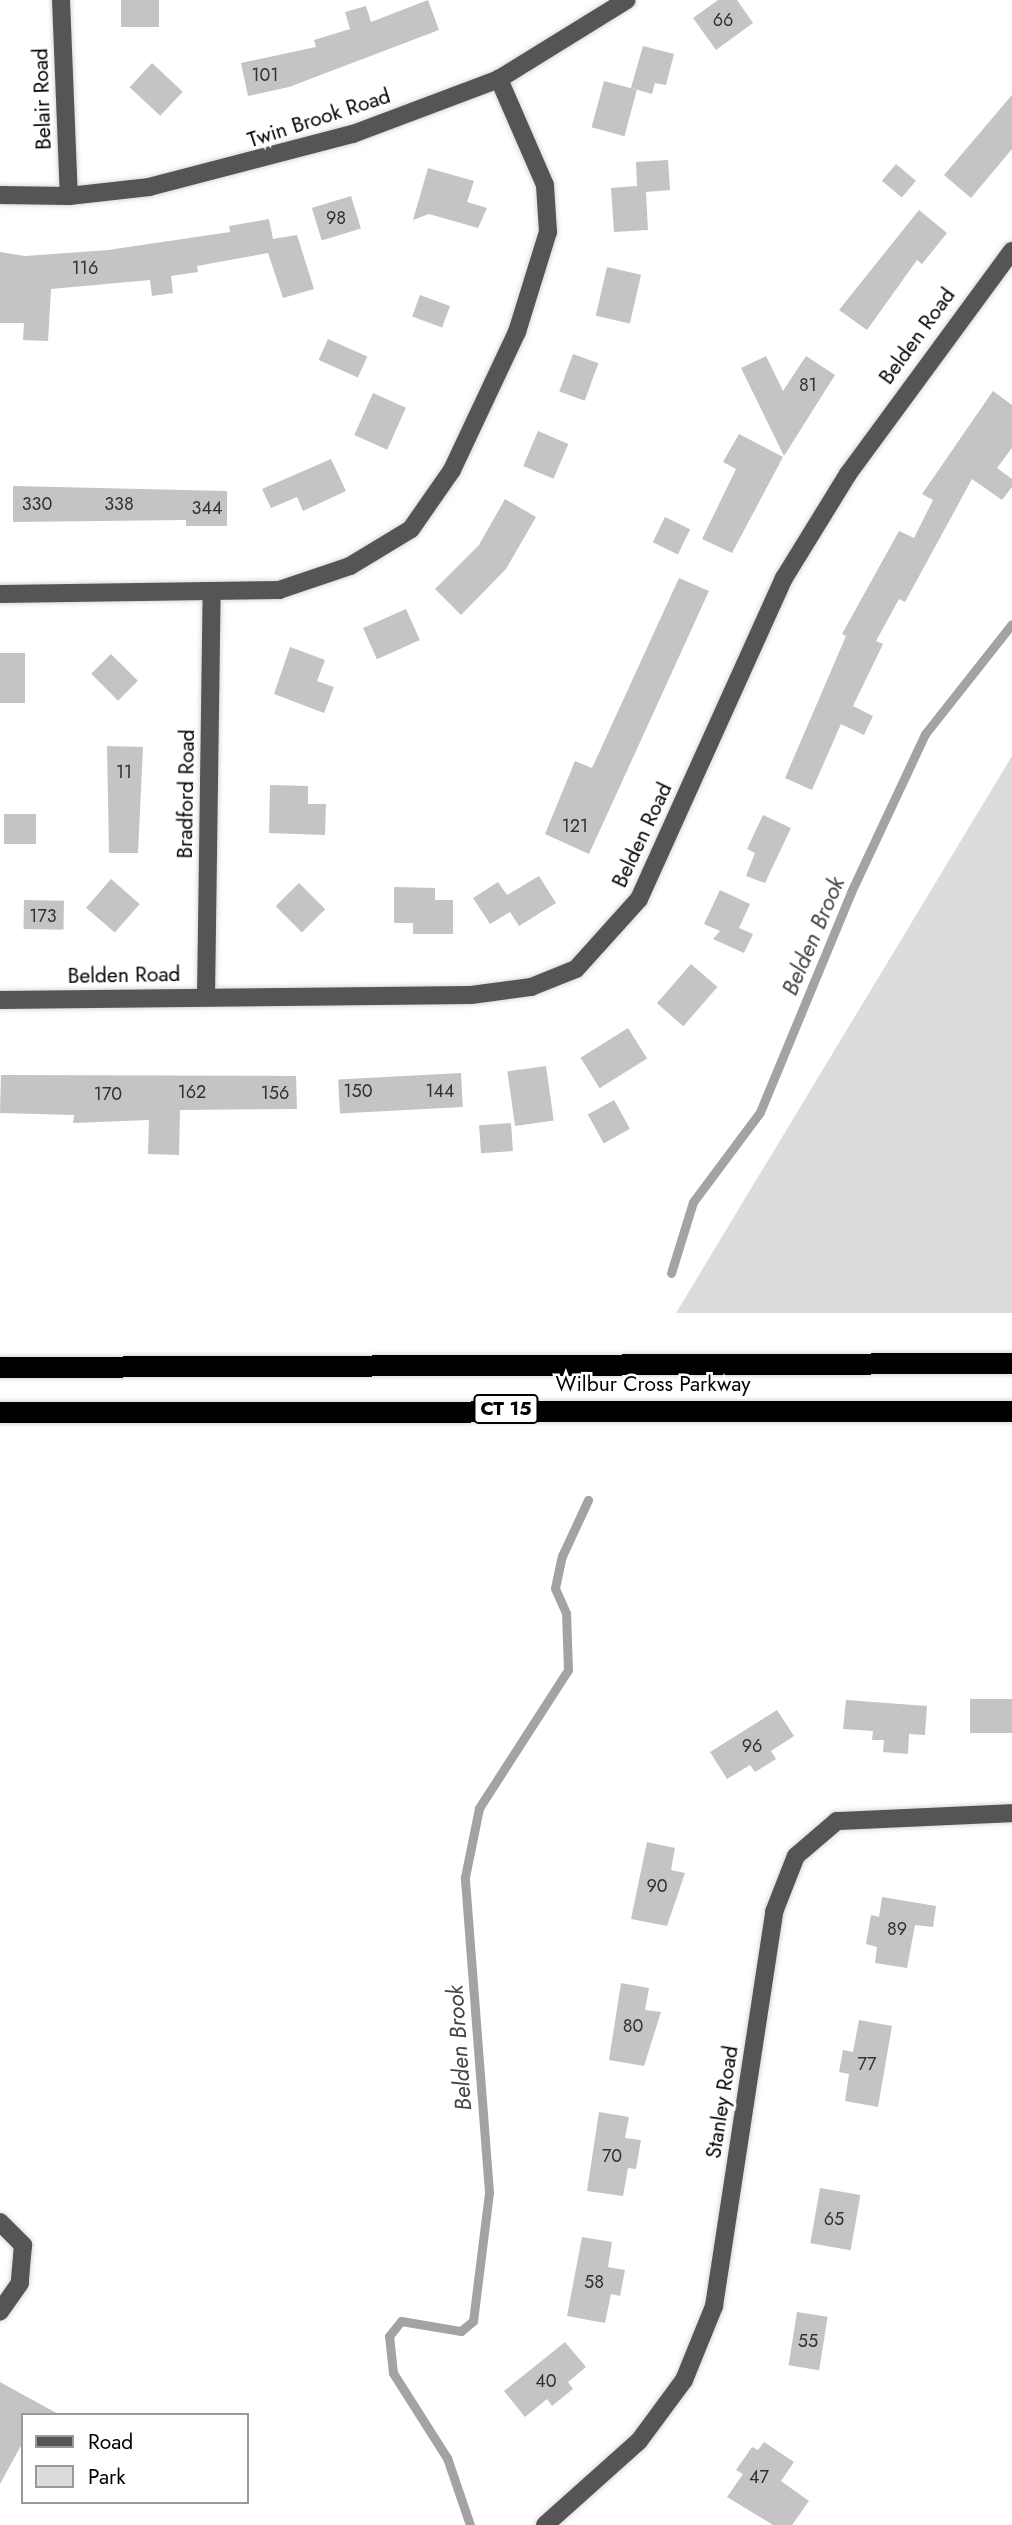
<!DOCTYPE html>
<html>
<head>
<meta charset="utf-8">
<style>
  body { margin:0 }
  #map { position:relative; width:1012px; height:2525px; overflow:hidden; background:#fff; font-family:Jost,sans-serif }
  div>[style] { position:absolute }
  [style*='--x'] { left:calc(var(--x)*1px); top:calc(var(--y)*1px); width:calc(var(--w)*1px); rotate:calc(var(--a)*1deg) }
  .green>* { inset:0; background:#dcdcdc }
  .stream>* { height:9px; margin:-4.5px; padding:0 4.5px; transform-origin:4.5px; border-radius:4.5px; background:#a3a3a3 }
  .building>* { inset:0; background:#c4c4c4; transform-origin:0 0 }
  .roads { filter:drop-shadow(0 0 2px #dbdbdb) drop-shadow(0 0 2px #dbdbdb) }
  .minor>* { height:18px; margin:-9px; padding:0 9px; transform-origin:9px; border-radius:9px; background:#555 }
  .highway>* { height:21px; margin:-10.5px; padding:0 10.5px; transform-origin:10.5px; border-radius:10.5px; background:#000 }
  span { translate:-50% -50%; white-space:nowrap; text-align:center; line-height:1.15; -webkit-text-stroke:5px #fff; paint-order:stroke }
  .number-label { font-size:18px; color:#313131 }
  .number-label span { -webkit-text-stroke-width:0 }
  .shield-label span { padding:2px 5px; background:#fff; border:2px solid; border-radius:5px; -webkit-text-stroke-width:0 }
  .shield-label { font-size:19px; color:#000; font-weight:700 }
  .street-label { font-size:21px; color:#000 }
  .water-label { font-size:23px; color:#444; font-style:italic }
  .legend { position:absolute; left:21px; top:2413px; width:228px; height:91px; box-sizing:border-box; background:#fff; border:2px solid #999; margin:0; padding:9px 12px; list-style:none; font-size:21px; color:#000 }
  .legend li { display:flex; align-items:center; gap:14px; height:35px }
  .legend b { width:35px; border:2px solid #999 }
</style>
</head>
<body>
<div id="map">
  <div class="green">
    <div style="clip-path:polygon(1012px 756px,1012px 1313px,676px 1313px)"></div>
  </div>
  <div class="stream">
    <div style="--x:671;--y:1273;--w:74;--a:-72.8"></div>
    <div style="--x:693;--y:1202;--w:112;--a:-53.3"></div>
    <div style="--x:760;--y:1112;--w:238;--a:-67.5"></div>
    <div style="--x:851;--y:892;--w:174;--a:-64.9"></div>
    <div style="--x:925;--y:734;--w:140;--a:-51.7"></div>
    <div style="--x:470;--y:2525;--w:71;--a:-108.9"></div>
    <div style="--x:447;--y:2458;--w:101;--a:-122.4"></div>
    <div style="--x:393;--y:2373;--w:37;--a:-96"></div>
    <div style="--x:389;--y:2336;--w:19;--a:-51"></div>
    <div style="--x:401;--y:2321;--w:61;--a:9.5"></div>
    <div style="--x:461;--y:2331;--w:16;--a:-40"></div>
    <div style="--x:473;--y:2321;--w:130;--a:-82.9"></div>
    <div style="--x:489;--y:2192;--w:316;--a:-94.4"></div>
    <div style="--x:465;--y:1877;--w:70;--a:-78.5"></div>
    <div style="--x:479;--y:1808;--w:164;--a:-57.2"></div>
    <div style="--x:568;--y:1670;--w:57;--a:-92"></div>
    <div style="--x:566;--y:1613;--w:27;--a:-114"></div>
    <div style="--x:555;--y:1588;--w:33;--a:-78"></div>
    <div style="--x:562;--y:1556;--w:62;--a:-65.1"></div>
  </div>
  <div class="building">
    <div style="left:121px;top:0;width:38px;height:27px"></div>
    <div style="clip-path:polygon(428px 0,439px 30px,289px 87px,248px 96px,241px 63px,316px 47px,314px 40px,350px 29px,345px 12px,366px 6px,371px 22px)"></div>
    <div style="clip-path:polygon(718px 0,737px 0,753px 23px,716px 50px,693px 18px)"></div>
    <div style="clip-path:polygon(643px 46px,674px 54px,666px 85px,655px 83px,652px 94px,631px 88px)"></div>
    <div style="left:152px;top:63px;width:42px;height:33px;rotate:43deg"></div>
    <div style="left:604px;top:81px;width:34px;height:48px;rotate:15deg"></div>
    <div style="clip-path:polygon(1012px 95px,1012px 149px,971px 198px,944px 175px)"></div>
    <div style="clip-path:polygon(668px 160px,670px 190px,646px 192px,648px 230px,614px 232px,611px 188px,637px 186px,636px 162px)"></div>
    <div style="left:896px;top:164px;width:26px;height:22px;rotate:40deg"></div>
    <div style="clip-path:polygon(428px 168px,474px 181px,467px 202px,487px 208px,478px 228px,429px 214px,413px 220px)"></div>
    <div style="left:351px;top:196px;width:34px;height:41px;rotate:73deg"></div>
    <div style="clip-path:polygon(919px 210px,947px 233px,922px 264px,917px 260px,867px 330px,839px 310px)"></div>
    <div style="clip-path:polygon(269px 219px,273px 239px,297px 235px,314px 289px,283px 298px,268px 253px,197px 266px,198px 272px,171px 276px,173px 293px,152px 296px,150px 280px,51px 289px,48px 341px,23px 340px,24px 323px,0 323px,0 252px,25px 256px,108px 250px,230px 232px,229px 226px)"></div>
    <div style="left:607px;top:267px;width:35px;height:50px;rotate:13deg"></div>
    <div style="left:420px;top:295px;width:32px;height:23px;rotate:20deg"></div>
    <div style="left:328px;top:339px;width:43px;height:23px;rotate:24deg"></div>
    <div style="left:573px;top:354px;width:27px;height:40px;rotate:20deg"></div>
    <div style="clip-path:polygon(766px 356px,783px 391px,806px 356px,835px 375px,784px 456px,741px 368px)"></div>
    <div style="clip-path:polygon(993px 391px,1012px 405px,1012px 448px,997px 468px,1012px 479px,1012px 487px,1002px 500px,972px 479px,905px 602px,899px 599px,876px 641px,883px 644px,853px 706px,873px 716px,864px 735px,841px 724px,812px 790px,785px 778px,846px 636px,842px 634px,899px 531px,914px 538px,933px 500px,922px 494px)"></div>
    <div style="left:373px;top:393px;width:36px;height:46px;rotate:24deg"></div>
    <div style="left:538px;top:431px;width:33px;height:38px;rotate:23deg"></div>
    <div style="clip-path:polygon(739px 434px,783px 457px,732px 553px,702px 539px,736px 469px,723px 462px)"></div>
    <div style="clip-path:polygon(331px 459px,346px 491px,303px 511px,297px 497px,271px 508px,262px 489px)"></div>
    <div style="clip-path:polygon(13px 486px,227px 491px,227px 526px,186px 526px,186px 520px,13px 522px)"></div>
    <div style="clip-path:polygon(505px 499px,536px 517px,506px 569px,461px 615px,435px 589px,479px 545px)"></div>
    <div style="left:665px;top:517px;width:28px;height:28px;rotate:26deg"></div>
    <div style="clip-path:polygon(679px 578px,709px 591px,589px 854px,545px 834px,575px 761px,592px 768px)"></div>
    <div style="left:406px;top:609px;width:34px;height:47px;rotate:66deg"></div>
    <div style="clip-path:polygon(290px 647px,325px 660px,317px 681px,334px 687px,324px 713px,274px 694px)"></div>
    <div style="left:0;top:653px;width:25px;height:50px"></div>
    <div style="left:111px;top:654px;width:38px;height:28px;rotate:45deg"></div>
    <div style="clip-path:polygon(107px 746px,143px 747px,138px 853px,109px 853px)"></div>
    <div style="clip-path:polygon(270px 785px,308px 786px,308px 804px,326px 804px,325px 835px,269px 833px)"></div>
    <div style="left:4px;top:814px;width:32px;height:30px"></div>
    <div style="clip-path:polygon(763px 815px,791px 828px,765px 883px,746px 876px,755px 853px,747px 849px)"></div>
    <div style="clip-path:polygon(539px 876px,556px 903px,519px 926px,510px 912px,490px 924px,473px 898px,498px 882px,507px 895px)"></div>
    <div style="left:111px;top:879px;width:38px;height:38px;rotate:41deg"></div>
    <div style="left:299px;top:883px;width:37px;height:33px;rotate:45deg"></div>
    <div style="clip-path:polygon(394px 887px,435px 888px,435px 900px,453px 900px,453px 934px,413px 934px,413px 923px,394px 923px)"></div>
    <div style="clip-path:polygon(720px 890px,750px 904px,739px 928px,753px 934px,744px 953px,713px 939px,720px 931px,704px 924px)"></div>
    <div style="left:24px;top:900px;width:40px;height:29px;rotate:1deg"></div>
    <div style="left:691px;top:964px;width:35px;height:52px;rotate:41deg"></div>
    <div style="left:628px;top:1028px;width:36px;height:56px;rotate:58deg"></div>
    <div style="left:546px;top:1066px;width:55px;height:39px;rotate:82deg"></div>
    <div style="left:461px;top:1073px;width:34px;height:123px;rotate:87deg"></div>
    <div style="clip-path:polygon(1px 1075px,296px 1076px,297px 1109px,180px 1110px,179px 1155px,148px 1154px,149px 1120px,73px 1123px,74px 1115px,0 1113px)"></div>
    <div style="left:614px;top:1100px;width:33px;height:30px;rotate:61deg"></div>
    <div style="left:511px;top:1123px;width:28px;height:32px;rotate:86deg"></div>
    <div style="left:970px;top:1699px;width:42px;height:34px"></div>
    <div style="clip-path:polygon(846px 1700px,927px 1706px,925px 1735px,909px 1734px,908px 1754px,883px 1752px,884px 1740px,872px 1740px,873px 1731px,843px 1729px)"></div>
    <div style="clip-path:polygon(777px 1710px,794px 1736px,771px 1751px,776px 1759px,755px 1772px,750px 1765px,727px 1779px,710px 1752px)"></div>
    <div style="clip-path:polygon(647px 1842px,675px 1848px,671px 1870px,685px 1873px,667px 1926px,631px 1919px)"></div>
    <div style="clip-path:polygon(882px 1897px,936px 1906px,933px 1927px,915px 1925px,907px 1968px,875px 1963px,877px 1947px,866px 1944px,871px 1915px,879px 1917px)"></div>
    <div style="clip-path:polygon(621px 1983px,649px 1988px,645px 2010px,661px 2012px,644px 2066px,609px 2060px)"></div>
    <div style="clip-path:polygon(859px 2020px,892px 2026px,878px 2107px,845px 2101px,849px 2074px,839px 2072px,843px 2050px,853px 2052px)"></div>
    <div style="clip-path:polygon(599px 2112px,629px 2117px,625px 2138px,641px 2140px,636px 2169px,628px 2168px,623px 2196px,587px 2191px)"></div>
    <div style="left:820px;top:2188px;width:41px;height:56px;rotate:10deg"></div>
    <div style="clip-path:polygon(582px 2237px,612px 2242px,608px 2267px,625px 2270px,620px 2296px,611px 2294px,605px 2323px,567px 2316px)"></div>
    <div style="left:797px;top:2312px;width:31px;height:54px;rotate:9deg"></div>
    <div style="clip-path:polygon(565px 2342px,586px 2367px,568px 2382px,573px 2389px,552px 2406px,547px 2399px,525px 2417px,504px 2391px)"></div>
    <div style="clip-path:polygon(0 2382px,60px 2415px,23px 2415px,23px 2442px,0 2484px)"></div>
    <div style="clip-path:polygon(764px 2442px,794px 2462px,781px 2481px,809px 2501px,792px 2525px,773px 2525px,727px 2497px,743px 2474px,736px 2470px,752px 2447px,758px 2450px)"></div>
  </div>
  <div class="roads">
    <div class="minor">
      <div style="--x:61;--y:0;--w:196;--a:87.7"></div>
      <div style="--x:0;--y:195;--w:69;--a:0.8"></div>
      <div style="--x:69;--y:196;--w:81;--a:-6.4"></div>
      <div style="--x:149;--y:187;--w:211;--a:-14.6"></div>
      <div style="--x:353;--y:134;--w:156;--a:-20.6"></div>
      <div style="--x:499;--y:79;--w:150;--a:-31.7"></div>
      <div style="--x:0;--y:594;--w:279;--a:-0.8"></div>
      <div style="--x:279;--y:590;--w:75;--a:-18.7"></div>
      <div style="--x:350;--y:566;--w:71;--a:-31.2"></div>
      <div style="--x:411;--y:529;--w:72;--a:-55.2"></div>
      <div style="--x:452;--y:470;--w:153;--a:-64.8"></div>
      <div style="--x:517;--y:332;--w:105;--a:-72.8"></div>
      <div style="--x:548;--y:232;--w:47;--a:-93.7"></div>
      <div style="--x:545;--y:185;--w:116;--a:-113.5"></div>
      <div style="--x:206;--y:997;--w:405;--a:-89.2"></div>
      <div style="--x:0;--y:1000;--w:471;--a:-0.6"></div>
      <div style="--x:471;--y:995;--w:61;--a:-7.6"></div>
      <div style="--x:531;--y:987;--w:48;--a:-21.8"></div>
      <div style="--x:576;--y:969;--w:94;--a:-48"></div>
      <div style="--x:639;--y:899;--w:352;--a:-65.7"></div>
      <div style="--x:784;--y:578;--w:122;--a:-58.4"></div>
      <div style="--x:848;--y:474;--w:277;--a:-53.7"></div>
      <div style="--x:0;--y:2222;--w:33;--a:45"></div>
      <div style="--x:23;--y:2245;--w:38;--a:95"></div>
      <div style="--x:20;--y:2283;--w:35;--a:125"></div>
      <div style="--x:545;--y:2525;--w:126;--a:-41.8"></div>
      <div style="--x:639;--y:2441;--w:76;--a:-53.6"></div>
      <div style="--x:684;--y:2380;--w:80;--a:-67.9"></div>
      <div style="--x:714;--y:2306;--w:399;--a:-81.3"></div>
      <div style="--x:774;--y:1912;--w:60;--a:-68.6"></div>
      <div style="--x:796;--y:1856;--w:54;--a:-40.5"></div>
      <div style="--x:837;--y:1821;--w:175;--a:-2.6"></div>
    </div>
    <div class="highway">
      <div style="--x:0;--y:1367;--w:1012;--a:-0.23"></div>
      <div style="--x:0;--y:1412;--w:1012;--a:-0.06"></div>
    </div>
  </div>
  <div class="number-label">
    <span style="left:723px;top:20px">66</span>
    <span style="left:265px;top:75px">101</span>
    <span style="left:336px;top:218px">98</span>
    <span style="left:85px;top:268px">116</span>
    <span style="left:808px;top:385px">81</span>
    <span style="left:37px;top:504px">330</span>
    <span style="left:119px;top:504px">338</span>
    <span style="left:207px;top:508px">344</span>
    <span style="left:124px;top:772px">11</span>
    <span style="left:575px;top:826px">121</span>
    <span style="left:43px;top:916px">173</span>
    <span style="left:358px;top:1091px">150</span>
    <span style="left:440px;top:1091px">144</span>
    <span style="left:192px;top:1092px">162</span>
    <span style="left:275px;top:1093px">156</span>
    <span style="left:108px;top:1094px">170</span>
    <span style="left:752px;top:1746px">96</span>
    <span style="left:657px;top:1886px">90</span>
    <span style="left:897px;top:1929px">89</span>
    <span style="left:633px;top:2026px">80</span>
    <span style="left:867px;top:2064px">77</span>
    <span style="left:612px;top:2156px">70</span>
    <span style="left:834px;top:2219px">65</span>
    <span style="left:594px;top:2282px">58</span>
    <span style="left:808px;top:2341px">55</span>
    <span style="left:546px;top:2381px">40</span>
    <span style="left:759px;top:2477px">47</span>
  </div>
  <div class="shield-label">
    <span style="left:506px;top:1409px">CT 15</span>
  </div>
  <div class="street-label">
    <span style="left:42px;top:99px;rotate:-92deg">Belair Road</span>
    <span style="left:319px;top:118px;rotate:-18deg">Twin Brook Road</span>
    <span style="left:917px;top:336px;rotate:-54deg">Belden Road</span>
    <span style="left:186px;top:794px;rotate:-89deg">Bradford Road</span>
    <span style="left:642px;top:835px;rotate:-65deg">Belden Road</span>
    <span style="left:124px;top:975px;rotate:-1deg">Belden Road</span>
    <span style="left:653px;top:1384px">Wilbur Cross Parkway</span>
    <span style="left:722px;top:2102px;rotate:-81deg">Stanley Road</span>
  </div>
  <div class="water-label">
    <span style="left:813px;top:936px;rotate:-67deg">Belden Brook</span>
    <span style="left:459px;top:2048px;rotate:-94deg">Belden Brook</span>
  </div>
  <ul class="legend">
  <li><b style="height:9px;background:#555"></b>Road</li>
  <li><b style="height:19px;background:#dcdcdc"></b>Park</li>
  </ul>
</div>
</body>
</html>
